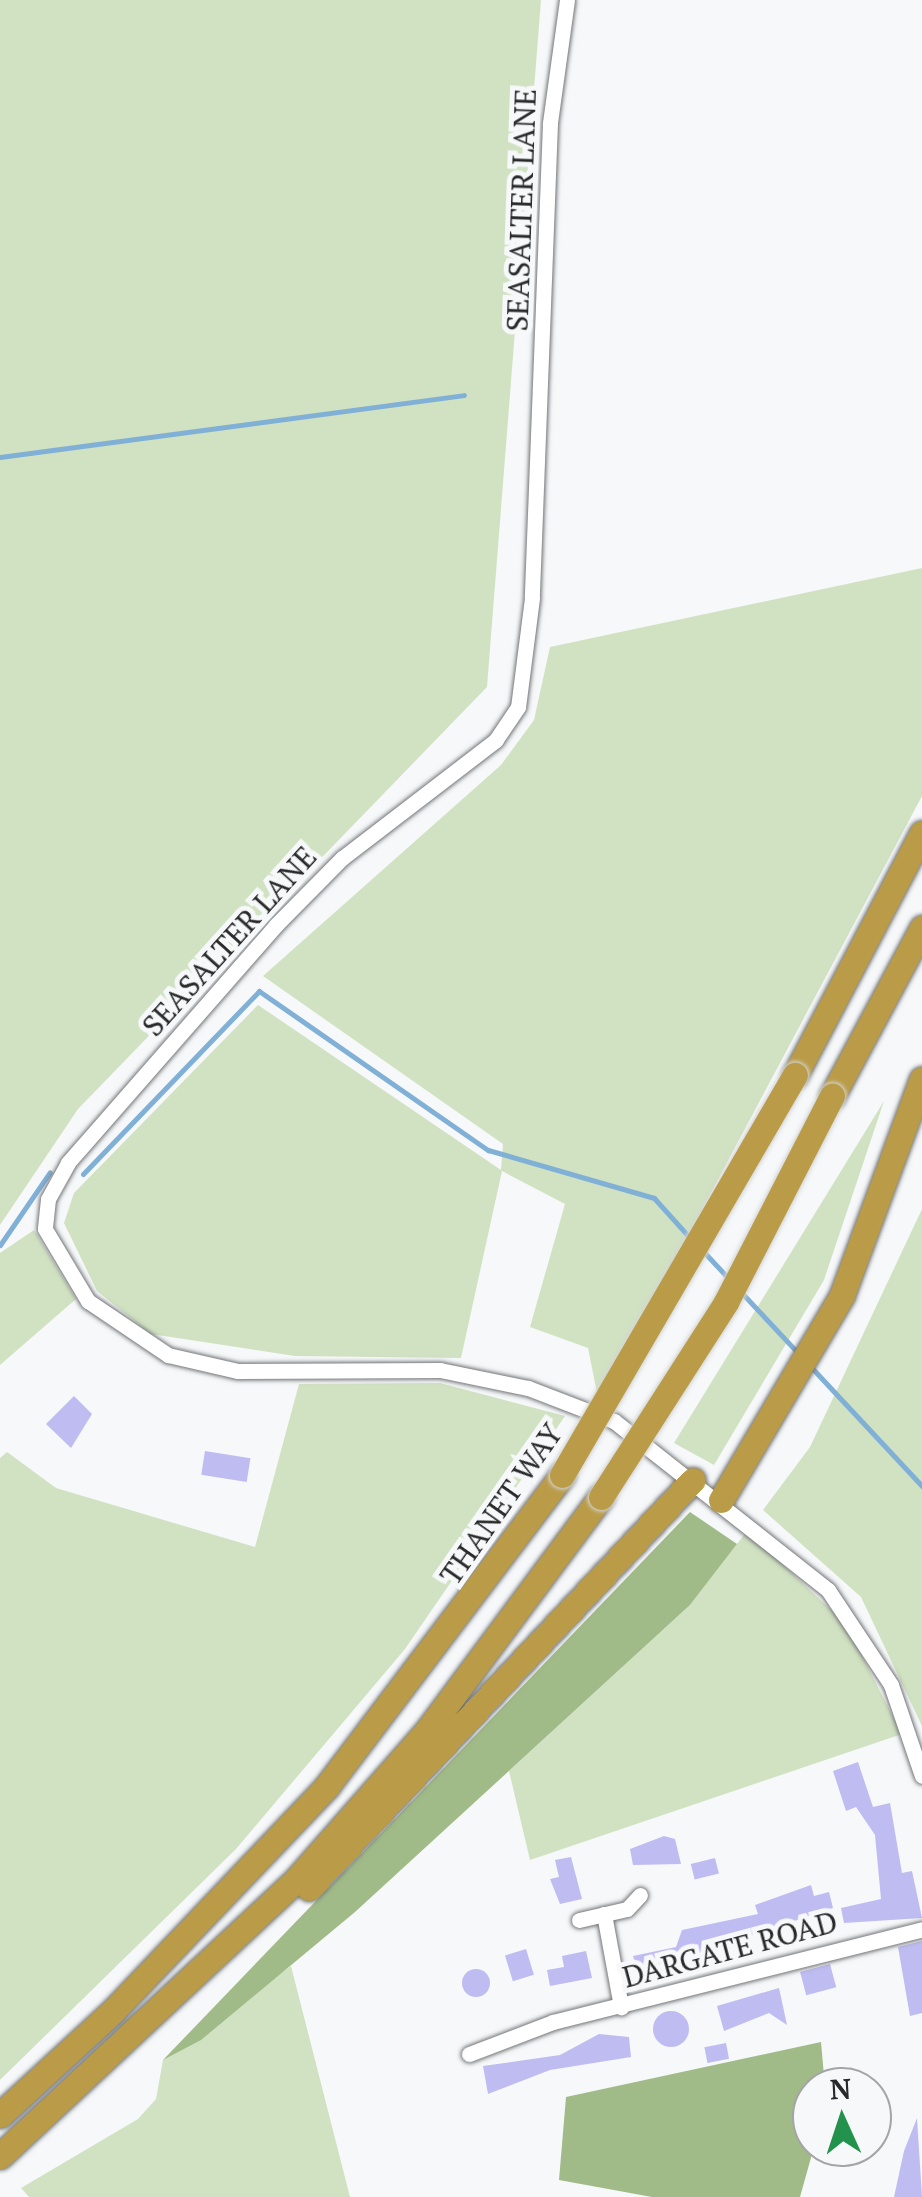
<!DOCTYPE html>
<html>
<head>
<meta charset="utf-8">
<style>
  body { margin:0 }
  #map { position:relative; width:922px; height:2197px; overflow:hidden; background:#f6f8fa; font-family:"PT Serif",serif }
  div>[style] { position:absolute }
  [style*='--x'] { left:calc(var(--x)*1px); top:calc(var(--y)*1px); width:calc(var(--w)*1px); rotate:calc(var(--a)*1deg) }
  .green>* { inset:0; background:#d1e2c2 }
  .forest>* { inset:0; background:#a1bb88 }
  .stream>* { height:5px; margin:-2.5px; padding:0 2.5px; transform-origin:2.5px; border-radius:2.5px; background:#81b0d7 }
  .building>* { inset:0; background:#bfbcf2; transform-origin:0 0 }
  .round { border-radius:50% }
  .roads { filter:drop-shadow(0 0 2px #737577) drop-shadow(0 0 2px #737577) }
  .minor>* { height:15px; margin:-7.5px; padding:0 7.5px; transform-origin:7.5px; border-radius:7.5px; background:#fff }
  .trunk>* { height:25px; margin:-12.5px; padding:0 12.5px; transform-origin:12.5px; border-radius:12.5px; background:#ba9c48 }
  .bridges { filter:drop-shadow(0 0 2px #d4d4d4) drop-shadow(0 0 2px #d4d4d4) }
  .trunk-bridge>* { height:25px; margin:-12.5px; padding:0 12.5px; transform-origin:12.5px; border-radius:12.5px; background:#ba9c48 }
  span { translate:-50% -50%; white-space:nowrap; text-align:center; line-height:1.15; -webkit-text-stroke:10px #f6f8fa; paint-order:stroke }
  .street-label { font-size:30px; color:#282929 }
  .north { position:absolute; left:792px; top:2067px; width:100px; height:100px; box-sizing:border-box; background:#f6f8fa; border:2px solid #a4a5a6; border-radius:50%; rotate:357deg; font-size:28px; font-weight:700; line-height:40px; text-align:center; color:#282929 }
  .north::after { content:''; display:block; margin:auto; width:35px; height:45px; background:#23924c; clip-path:polygon(50% 0,100% 100%,50% 72%,0 100%) }
</style>
</head>
<body>
<div id="map">
  <div class="green">
    <div style="clip-path:polygon(0 0,541px 0,487px 687px,78px 1109px,0 1225px)"></div>
    <div style="clip-path:polygon(922px 568px,922px 796px,599px 1403px,588px 1348px,530px 1327px,565px 1204px,502px 1171px,461px 1358px,295px 1356px,151px 1334px,97px 1291px,64px 1223px,74px 1193px,258px 1005px,501px 1170px,503px 1144px,263px 976px,501px 765px,534px 720px,550px 647px)"></div>
    <div style="clip-path:polygon(884px 1101px,824px 1280px,714px 1465px,674px 1443px)"></div>
    <div style="clip-path:polygon(922px 1209px,922px 1726px,861px 1597px,763px 1510px,810px 1447px)"></div>
    <div style="clip-path:polygon(34px 1230px,76px 1299px,0 1365px,0 1253px)"></div>
    <div style="clip-path:polygon(440px 1383px,565px 1416px,405px 1649px,236px 1849px,0 2080px,0 1458px,7px 1452px,56px 1488px,255px 1547px,299px 1384px)"></div>
    <div style="clip-path:polygon(747px 1531px,845px 1623px,902px 1734px,530px 1860px,509px 1771px,690px 1605px)"></div>
    <div style="clip-path:polygon(291px 1966px,350px 2197px,29px 2197px,21px 2188px,138px 2119px,156px 2099px,163px 2060px)"></div>
  </div>
  <div class="forest">
    <div style="clip-path:polygon(690px 1512px,737px 1544px,690px 1605px,355px 1912px,201px 2040px,163px 2060px)"></div>
    <div style="clip-path:polygon(821px 2042px,825px 2087px,812px 2087px,814px 2147px,800px 2197px,652px 2197px,559px 2180px,566px 2097px)"></div>
  </div>
  <div class="stream">
    <div style="--x:0;--y:457;--w:468;--a:-7.6"></div>
    <div style="--x:83;--y:1174;--w:254;--a:-46.1"></div>
    <div style="--x:259;--y:991;--w:279;--a:34.8"></div>
    <div style="--x:488;--y:1150;--w:173;--a:16.1"></div>
    <div style="--x:654;--y:1198;--w:55;--a:47.9"></div>
    <div style="--x:0;--y:1245;--w:88;--a:-55.6"></div>
    <div style="--x:702;--y:1250;--w:40;--a:47"></div>
    <div style="--x:740;--y:1291;--w:83;--a:46.9"></div>
    <div style="--x:811;--y:1367;--w:163;--a:47"></div>
  </div>
  <div class="building">
    <div style="clip-path:polygon(74px 1396px,92px 1414px,71px 1448px,46px 1424px)"></div>
    <div style="left:205px;top:1451px;width:46px;height:24px;rotate:9deg"></div>
    <div style="clip-path:polygon(858px 1762px,873px 1807px,890px 1803px,902px 1873px,912px 1871px,922px 1918px,844px 1923px,841px 1908px,881px 1899px,875px 1835px,856px 1807px,846px 1811px,833px 1771px)"></div>
    <div style="clip-path:polygon(664px 1836px,675px 1839px,681px 1864px,633px 1865px,630px 1849px)"></div>
    <div style="clip-path:polygon(571px 1857px,582px 1899px,560px 1904px,550px 1879px,559px 1877px,555px 1860px)"></div>
    <div style="left:715px;top:1858px;width:16px;height:25px;rotate:76deg"></div>
    <div style="clip-path:polygon(811px 1885px,814px 1896px,829px 1892px,833px 1908px,638px 1974px,633px 1956px,676px 1947px,682px 1930px,758px 1914px,755px 1905px)"></div>
    <div style="clip-path:polygon(922px 1941px,922px 2013px,910px 2016px,898px 1947px)"></div>
    <div style="left:526px;top:1949px;width:27px;height:22px;rotate:73deg"></div>
    <div style="clip-path:polygon(586px 1951px,592px 1978px,550px 1986px,547px 1970px,564px 1967px,562px 1956px)"></div>
    <div style="left:830px;top:1964px;width:24px;height:31px;rotate:75deg"></div>
    <div class="round" style="left:462px;top:1969px;width:28px;height:28px"></div>
    <div style="clip-path:polygon(779px 1988px,787px 2025px,769px 2013px,724px 2031px,717px 2006px)"></div>
    <div class="round" style="left:653px;top:2011px;width:36px;height:36px"></div>
    <div style="clip-path:polygon(599px 2034px,629px 2037px,631px 2057px,550px 2070px,488px 2094px,483px 2066px,560px 2055px)"></div>
    <div style="left:726px;top:2043px;width:16px;height:22px;rotate:79deg"></div>
    <div style="clip-path:polygon(917px 2118px,922px 2197px,894px 2197px,904px 2151px)"></div>
  </div>
  <div class="roads">
    <div class="minor">
      <div style="--x:567;--y:0;--w:124;--a:97.9"></div>
      <div style="--x:550;--y:123;--w:475;--a:92.2"></div>
      <div style="--x:532;--y:598;--w:110;--a:97.3"></div>
      <div style="--x:518;--y:707;--w:40;--a:124"></div>
      <div style="--x:496;--y:740;--w:194;--a:142.5"></div>
      <div style="--x:342;--y:858;--w:94;--a:134.6"></div>
      <div style="--x:276;--y:925;--w:316;--a:131.2"></div>
      <div style="--x:68;--y:1163;--w:41;--a:119.1"></div>
      <div style="--x:48;--y:1199;--w:30;--a:96"></div>
      <div style="--x:45;--y:1229;--w:84;--a:59.2"></div>
      <div style="--x:88;--y:1301;--w:97;--a:34"></div>
      <div style="--x:168;--y:1355;--w:72;--a:12.9"></div>
      <div style="--x:238;--y:1371;--w:202;--a:-0.3"></div>
      <div style="--x:440;--y:1370;--w:90;--a:11.6"></div>
      <div style="--x:528;--y:1388;--w:92;--a:21"></div>
      <div style="--x:614;--y:1421;--w:273;--a:38.3"></div>
      <div style="--x:828;--y:1590;--w:114;--a:56.4"></div>
      <div style="--x:891;--y:1685;--w:96;--a:71.2"></div>
      <div style="--x:604;--y:1914;--w:95;--a:79.6"></div>
      <div style="--x:579;--y:1920;--w:49;--a:-12.9"></div>
      <div style="--x:627;--y:1909;--w:19;--a:-47"></div>
      <div style="--x:469;--y:2054;--w:90;--a:-20.9"></div>
      <div style="--x:553;--y:2022;--w:381;--a:-14.1"></div>
    </div>
    <div class="trunk">
      <div style="--x:795;--y:1075;--w:273;--a:-62.3"></div>
      <div style="--x:832;--y:1096;--w:191;--a:-61.8"></div>
      <div style="--x:721;--y:1500;--w:238;--a:-59.4"></div>
      <div style="--x:842;--y:1295;--w:230;--a:-69.7"></div>
      <div style="--x:309;--y:1888;--w:560;--a:-46.74"></div>
      <div style="--x:0;--y:2115;--w:154;--a:-42.6"></div>
      <div style="--x:113;--y:2011;--w:311;--a:-46.4"></div>
      <div style="--x:327;--y:1786;--w:390;--a:-52.9"></div>
      <div style="--x:0;--y:2156;--w:405;--a:-43"></div>
      <div style="--x:296;--y:1880;--w:198;--a:-48.7"></div>
      <div style="--x:427;--y:1731;--w:292;--a:-53.4"></div>
    </div>
  </div>
  <div class="bridges">
    <div class="trunk-bridge">
      <div style="--x:562;--y:1475;--w:463;--a:-59.8"></div>
      <div style="--x:601;--y:1497;--w:232;--a:-57.3"></div>
      <div style="--x:726;--y:1302;--w:232;--a:-62.8"></div>
    </div>
  </div>
  <div class="street-label">
    <span style="left:521px;top:210px;rotate:-88deg">SEASALTER LANE</span>
    <span style="left:229px;top:941px;rotate:-48deg">SEASALTER LANE</span>
    <span style="left:501px;top:1504px;rotate:-55deg">THANET WAY</span>
    <span style="left:730px;top:1949px;rotate:-15deg">DARGATE ROAD</span>
  </div>
  <div class="north">N</div>
</div>
</body>
</html>
